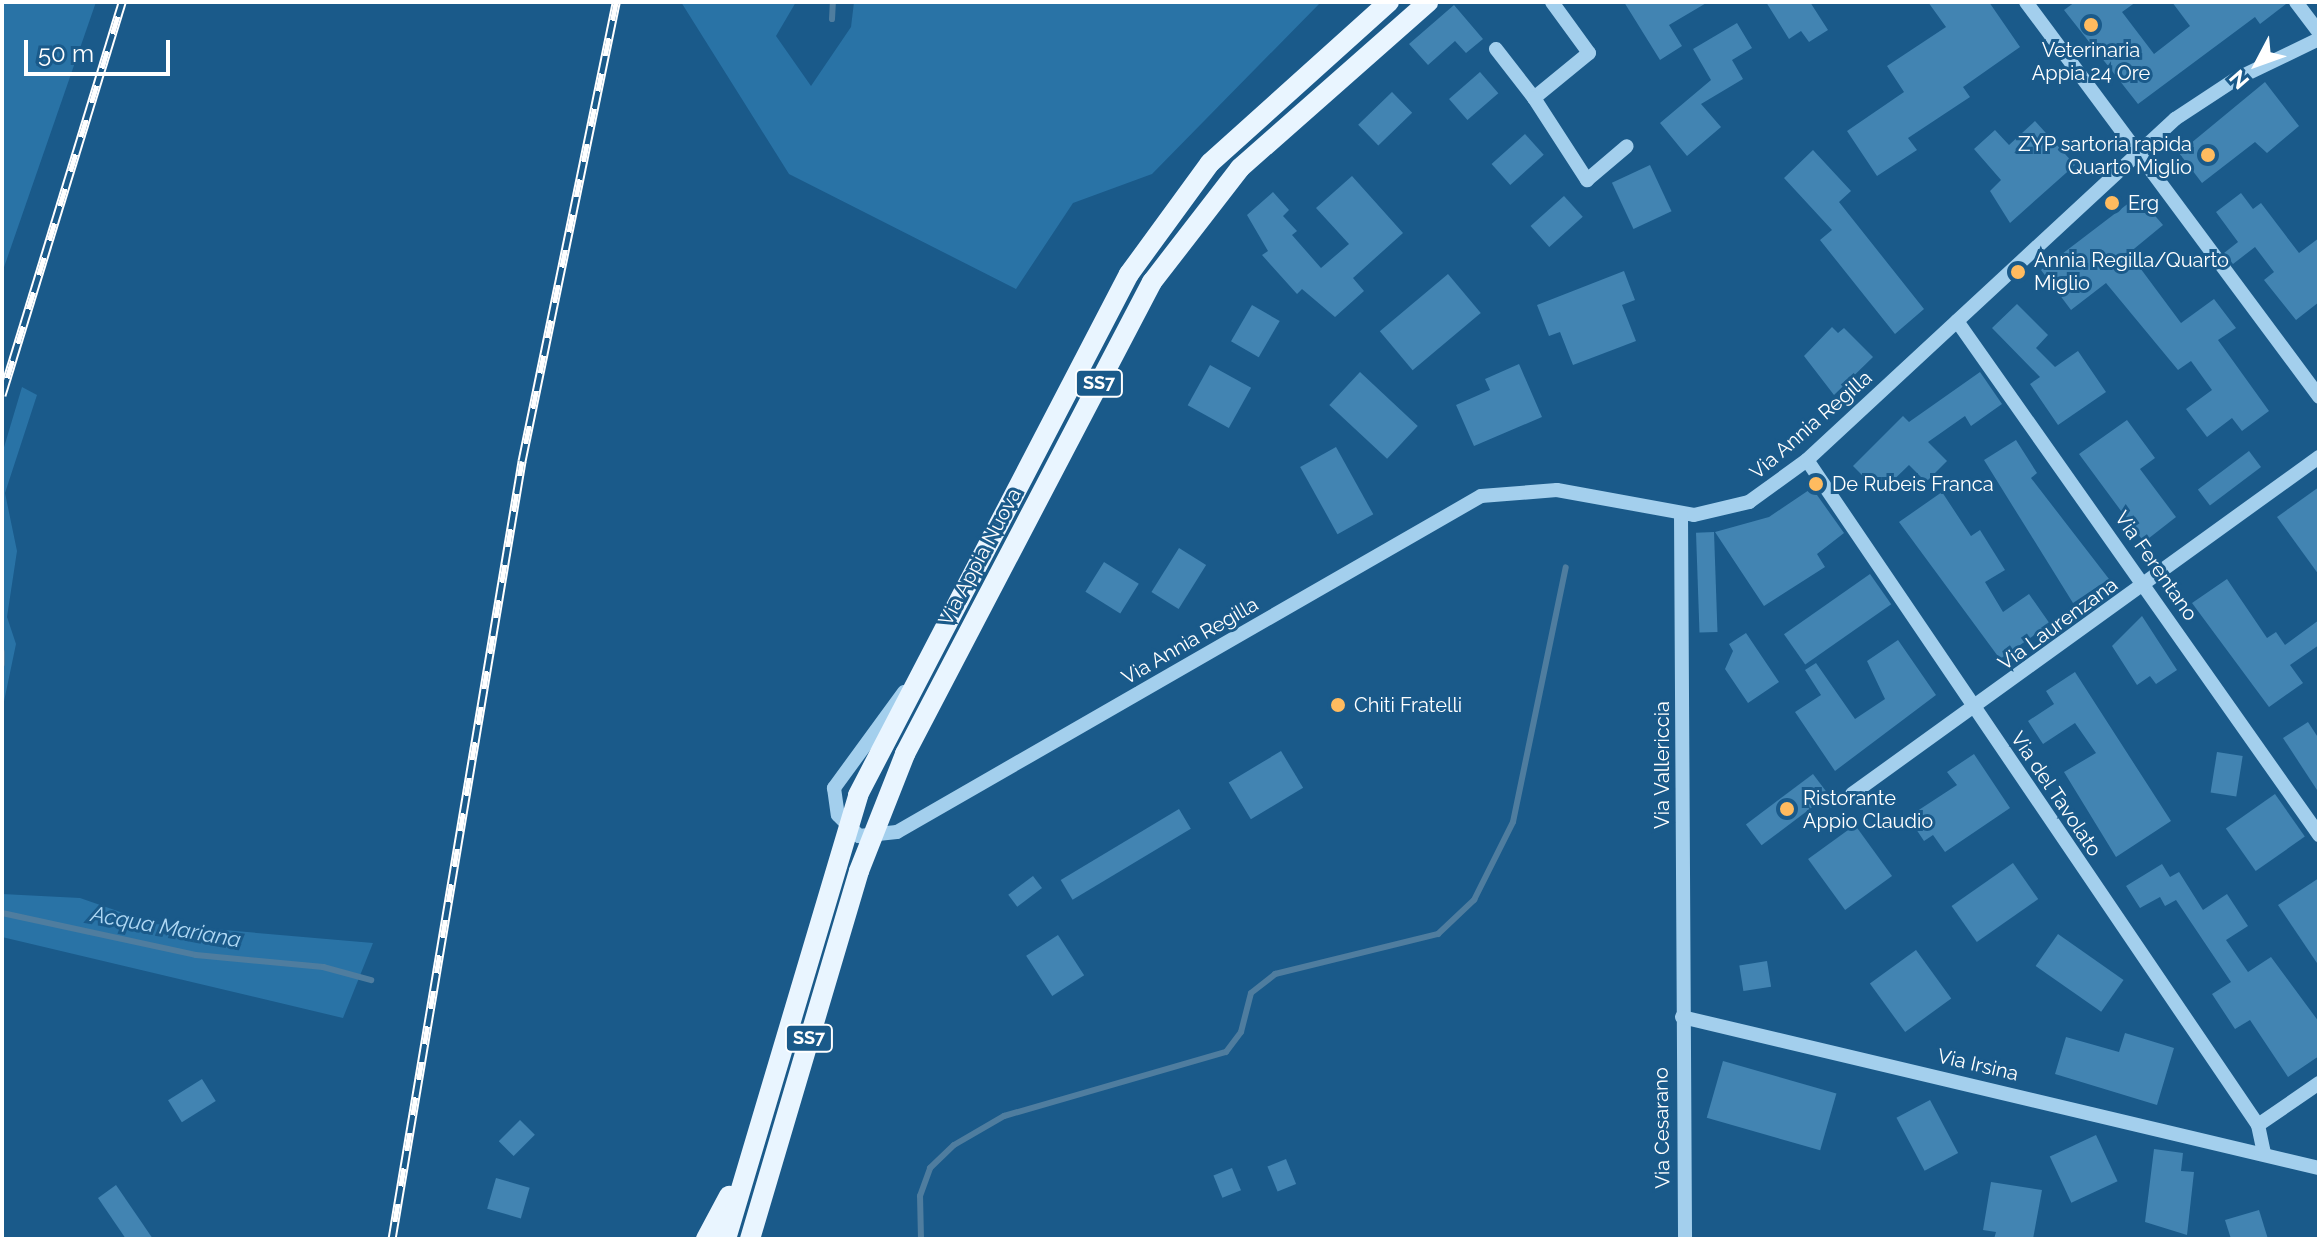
<!DOCTYPE html>
<html>
<head>
<meta charset="utf-8">
<style>
  body { margin:0 }
  #map { position:relative; width:2321px; height:1241px; overflow:hidden; background:#1a5a8a; font-family:Raleway,sans-serif }
  div>[style] { position:absolute }
  [style*='--x'] { left:calc(var(--x)*1px); top:calc(var(--y)*1px); width:calc(var(--w)*1px); rotate:calc(var(--a)*1deg) }
  .green>* { inset:0; background:#2973a6 }
  .stream>* { height:6px; margin:-3px; padding:0 3px; transform-origin:3px; border-radius:3px; background:#4f7d9f }
  .building>* { inset:0; background:#4284b2; transform-origin:0 0 }
  .minor>* { height:14px; margin:-7px; padding:0 7px; transform-origin:7px; border-radius:7px; background:#a3cfed }
  .major>* { height:20px; margin:-10px; padding:0 10px; transform-origin:10px; border-radius:10px; background:#e9f5ff }
  .rail>* { height:9px; margin-top:-4.5px; transform-origin:0; background:repeating-linear-gradient(90deg,#1a5a8a 0 18px,#fff 0 36px); box-sizing:border-box; border-block:2px solid #fff }
  .dots>* { width:22px; height:22px; translate:-50% -50%; box-sizing:border-box; border:4px solid #1a5a8a; border-radius:50% }
  span { translate:-50% -50%; white-space:nowrap; text-align:center; line-height:1.15; -webkit-text-stroke:6px #1a5a8a; paint-order:stroke }
  .shield-label span { padding:2px 6px; background:#1a5a8a; border:2px solid; border-radius:6px; -webkit-text-stroke-width:0 }
  .shield-label { font-size:18px; color:#fff; font-weight:700 }
  .poi-label { font-size:20px; color:#fff }
  .right { translate:-100% -50%; text-align:right }
  .left { translate:0 -50%; text-align:left }
  .street-label { font-size:20px; color:#fff }
  .water-label { font-size:22px; color:#afd8f4; font-style:italic }
  .frame { position:absolute; inset:0; border:4px solid #fff; pointer-events:none }
  .north { position:absolute; left:2217px; top:24px; width:80px; height:80px; -webkit-text-stroke:6px #1a5a8a; paint-order:stroke; rotate:229deg; font-size:22px; font-weight:700; line-height:32px; text-align:center; color:#fff }
  .north::after { content:''; display:block; margin:auto; width:28px; height:36px; background:#fff; clip-path:polygon(50% 0,100% 100%,50% 72%,0 100%) }
  .scale { position:absolute; left:24px; top:40px; width:146px; height:36px; box-sizing:border-box; border:4px solid #fff; border-top:0; padding-left:10px; font-size:24px; line-height:28px; white-space:nowrap; color:#fff; -webkit-text-stroke:6px #1a5a8a; paint-order:stroke }
</style>
</head>
<body>
<div id="map">
  <div class="green">
    <div style="clip-path:polygon(2px 2px,96px 2px,2px 273px)"></div>
    <div style="clip-path:polygon(681px 2px,796px 2px,776px 36px,811px 86px,851px 27px,854px 2px,1321px 2px,1152px 174px,1073px 203px,1016px 289px,789px 174px)"></div>
    <div style="clip-path:polygon(22px 387px,37px 395px,5px 493px,17px 551px,7px 617px,16px 644px,2px 711px,2px 454px)"></div>
    <div style="clip-path:polygon(2px 894px,80px 898px,155px 924px,373px 943px,343px 1018px,2px 937px)"></div>
  </div>
  <div class="stream">
    <div style="--x:832;--y:19;--w:17;--a:-87"></div>
    <div style="--x:2;--y:652;--w:12;--a:90"></div>
    <div style="--x:2;--y:913;--w:198;--a:12.2"></div>
    <div style="--x:196;--y:955;--w:128;--a:5.4"></div>
    <div style="--x:323;--y:967;--w:50;--a:15.2"></div>
    <div style="--x:921;--y:1239;--w:43;--a:-91.3"></div>
    <div style="--x:920;--y:1196;--w:30;--a:-70"></div>
    <div style="--x:930;--y:1168;--w:33;--a:-44"></div>
    <div style="--x:954;--y:1145;--w:58;--a:-30.1"></div>
    <div style="--x:1004;--y:1116;--w:231;--a:-16.1"></div>
    <div style="--x:1226;--y:1052;--w:25;--a:-53"></div>
    <div style="--x:1241;--y:1032;--w:40;--a:-75.6"></div>
    <div style="--x:1251;--y:993;--w:31;--a:-38"></div>
    <div style="--x:1275;--y:974;--w:168;--a:-13.8"></div>
    <div style="--x:1438;--y:934;--w:50;--a:-43.4"></div>
    <div style="--x:1474;--y:900;--w:87;--a:-63.4"></div>
    <div style="--x:1513;--y:822;--w:260;--a:-78.3"></div>
  </div>
  <div class="building">
    <div style="clip-path:polygon(1624px 2px,1708px 2px,1669px 25px,1682px 46px,1660px 60px)"></div>
    <div style="clip-path:polygon(1766px 2px,1810px 2px,1828px 30px,1809px 42px,1801px 31px,1789px 39px)"></div>
    <div style="clip-path:polygon(1928px 2px,1989px 2px,2020px 47px,1963px 87px,1970px 97px,1908px 138px,1917px 150px,1877px 176px,1847px 131px,1904px 92px,1887px 66px,1946px 27px)"></div>
    <div style="clip-path:polygon(2075px 2px,2136px 2px,2122px 12px,2154px 54px,2190px 26px,2172px 2px,2286px 4px,2260px 24px,2255px 17px,2138px 104px,2064px 10px)"></div>
    <div style="clip-path:polygon(1454px 5px,1483px 39px,1466px 53px,1455px 41px,1428px 65px,1409px 44px)"></div>
    <div style="clip-path:polygon(1737px 23px,1752px 48px,1732px 60px,1743px 79px,1701px 104px,1721px 127px,1687px 156px,1660px 123px,1711px 80px,1693px 49px)"></div>
    <div style="left:1480px;top:72px;width:28px;height:41px;rotate:49deg"></div>
    <div style="clip-path:polygon(2265px 82px,2299px 126px,2267px 153px,2255px 142px,2202px 183px,2179px 153px)"></div>
    <div style="left:1392px;top:92px;width:29px;height:47px;rotate:46deg"></div>
    <div style="clip-path:polygon(2035px 121px,2075px 165px,2010px 223px,1990px 191px,2001px 180px,1974px 149px,1995px 130px,2009px 145px)"></div>
    <div style="left:1525px;top:134px;width:28px;height:45px;rotate:48deg"></div>
    <div style="clip-path:polygon(1813px 150px,1851px 191px,1839px 202px,1924px 309px,1895px 334px,1820px 240px,1832px 230px,1784px 178px)"></div>
    <div style="left:1650px;top:165px;width:51px;height:42px;rotate:65deg"></div>
    <div style="clip-path:polygon(1352px 176px,1403px 233px,1353px 278px,1364px 291px,1335px 317px,1302px 289px,1297px 294px,1262px 255px,1268px 251px,1247px 215px,1273px 192px,1289px 210px,1283px 216px,1297px 231px,1292px 235px,1321px 268px,1349px 244px,1316px 208px)"></div>
    <div style="clip-path:polygon(2241px 193px,2253px 209px,2261px 203px,2299px 253px,2319px 238px,2319px 302px,2296px 320px,2264px 280px,2274px 272px,2255px 247px,2233px 264px,2224px 253px,2238px 242px,2216px 212px)"></div>
    <div style="left:1564px;top:196px;width:28px;height:45px;rotate:48deg"></div>
    <div style="clip-path:polygon(2138px 196px,2163px 225px,2129px 253px,2181px 323px,2214px 299px,2236px 328px,2218px 340px,2269px 411px,2242px 431px,2232px 418px,2207px 437px,2186px 409px,2212px 390px,2191px 361px,2178px 370px,2106px 283px,2071px 310px,2041px 270px)"></div>
    <div style="clip-path:polygon(1624px 271px,1635px 300px,1622px 305px,1636px 341px,1573px 365px,1560px 332px,1549px 336px,1537px 305px)"></div>
    <div style="left:1448px;top:274px;width:51px;height:89px;rotate:50deg"></div>
    <div style="clip-path:polygon(2017px 304px,2048px 335px,2036px 348px,2055px 367px,2078px 351px,2106px 392px,2058px 425px,2030px 384px,2040px 377px,1992px 328px)"></div>
    <div style="left:1252px;top:305px;width:32px;height:42px;rotate:30deg"></div>
    <div style="clip-path:polygon(1832px 327px,1838px 333px,1844px 328px,1873px 357px,1834px 395px,1804px 356px)"></div>
    <div style="clip-path:polygon(1519px 364px,1542px 417px,1474px 446px,1456px 405px,1490px 390px,1485px 379px)"></div>
    <div style="left:1210px;top:365px;width:47px;height:46px;rotate:29deg"></div>
    <div style="left:1360px;top:372px;width:79px;height:45px;rotate:43deg"></div>
    <div style="clip-path:polygon(1980px 372px,2002px 404px,1971px 426px,1965px 416px,1928px 442px,1947px 461px,1926px 482px,1909px 465px,1880px 493px,1853px 466px,1903px 416px,1909px 422px)"></div>
    <div style="clip-path:polygon(2127px 420px,2155px 458px,2140px 469px,2176px 517px,2144px 542px,2079px 454px)"></div>
    <div style="clip-path:polygon(2016px 440px,2037px 473px,2031px 478px,2109px 579px,2073px 603px,1984px 460px)"></div>
    <div style="left:1336px;top:447px;width:77px;height:41px;rotate:61deg"></div>
    <div style="left:2249px;top:451px;width:20px;height:64px;rotate:53deg"></div>
    <div style="clip-path:polygon(2319px 487px,2319px 575px,2277px 517px)"></div>
    <div style="clip-path:polygon(1812px 488px,1844px 533px,1817px 554px,1825px 567px,1764px 606px,1715px 532px,1769px 517px)"></div>
    <div style="clip-path:polygon(1942px 492px,1971px 536px,1980px 530px,2005px 570px,1985px 582px,2003px 612px,2029px 594px,2050px 624px,2000px 659px,1899px 522px)"></div>
    <div style="left:1714px;top:532px;width:100px;height:18px;rotate:88deg"></div>
    <div style="left:1179px;top:548px;width:32px;height:52px;rotate:32deg"></div>
    <div style="left:1104px;top:562px;width:41px;height:35px;rotate:32deg"></div>
    <div style="left:1870px;top:574px;width:37px;height:105px;rotate:55deg"></div>
    <div style="clip-path:polygon(2227px 579px,2267px 638px,2276px 632px,2285px 645px,2319px 620px,2319px 645px,2290px 665px,2303px 683px,2269px 707px,2192px 603px)"></div>
    <div style="clip-path:polygon(2142px 616px,2177px 670px,2156px 684px,2150px 676px,2137px 685px,2112px 646px)"></div>
    <div style="clip-path:polygon(1746px 633px,1779px 682px,1748px 703px,1725px 669px,1733px 651px,1729px 644px)"></div>
    <div style="clip-path:polygon(1898px 640px,1936px 695px,1835px 771px,1795px 712px,1821px 695px,1805px 670px,1816px 663px,1855px 719px,1885px 699px,1867px 661px)"></div>
    <div style="clip-path:polygon(2075px 672px,2171px 821px,2116px 857px,2064px 772px,2096px 753px,2075px 723px,2043px 744px,2028px 721px,2054px 704px,2046px 691px)"></div>
    <div style="clip-path:polygon(2308px 722px,2319px 739px,2319px 793px,2283px 738px)"></div>
    <div style="left:1281px;top:751px;width:43px;height:61px;rotate:59deg"></div>
    <div style="left:2217px;top:752px;width:26px;height:41px;rotate:9deg"></div>
    <div style="clip-path:polygon(1974px 754px,2010px 808px,1945px 852px,1933px 835px,1924px 841px,1908px 817px,1957px 785px,1947px 772px)"></div>
    <div style="left:1813px;top:774px;width:26px;height:84px;rotate:53deg"></div>
    <div style="left:2275px;top:794px;width:52px;height:60px;rotate:55deg"></div>
    <div style="left:1179px;top:809px;width:23px;height:138px;rotate:59deg"></div>
    <div style="left:1855px;top:825px;width:63px;height:58px;rotate:54deg"></div>
    <div style="left:2013px;top:863px;width:44px;height:75px;rotate:55deg"></div>
    <div style="clip-path:polygon(2162px 864px,2170px 877px,2179px 872px,2203px 910px,2227px 894px,2248px 926px,2226px 940px,2248px 972px,2271px 957px,2319px 1022px,2319px 1056px,2288px 1077px,2250px 1020px,2235px 1029px,2212px 994px,2231px 982px,2176px 900px,2165px 906px,2160px 897px,2140px 908px,2126px 886px)"></div>
    <div style="left:1033px;top:876px;width:15px;height:31px;rotate:53deg"></div>
    <div style="clip-path:polygon(2319px 878px,2319px 966px,2278px 905px)"></div>
    <div style="left:2058px;top:934px;width:80px;height:39px;rotate:35deg"></div>
    <div style="left:1058px;top:935px;width:48px;height:38px;rotate:57deg"></div>
    <div style="left:1916px;top:950px;width:60px;height:57px;rotate:54deg"></div>
    <div style="left:1767px;top:961px;width:26px;height:28px;rotate:81deg"></div>
    <div style="clip-path:polygon(2125px 1033px,2174px 1048px,2157px 1105px,2055px 1074px,2066px 1037px,2119px 1052px)"></div>
    <div style="left:1723px;top:1061px;width:118px;height:59px;rotate:16deg"></div>
    <div style="left:202px;top:1079px;width:26px;height:40px;rotate:58deg"></div>
    <div style="left:1930px;top:1100px;width:60px;height:38px;rotate:62deg"></div>
    <div style="left:520px;top:1120px;width:21px;height:30px;rotate:45deg"></div>
    <div style="left:2096px;top:1135px;width:51px;height:51px;rotate:65deg"></div>
    <div style="clip-path:polygon(2154px 1149px,2183px 1153px,2181px 1171px,2194px 1172px,2187px 1235px,2145px 1222px)"></div>
    <div style="left:1286px;top:1159px;width:27px;height:20px;rotate:68deg"></div>
    <div style="left:1232px;top:1168px;width:24px;height:20px;rotate:68deg"></div>
    <div style="left:496px;top:1178px;width:35px;height:32px;rotate:16deg"></div>
    <div style="clip-path:polygon(1991px 1182px,2042px 1190px,2033px 1239px,1994px 1239px,1996px 1232px,1983px 1230px)"></div>
    <div style="clip-path:polygon(116px 1185px,153px 1239px,126px 1239px,98px 1198px)"></div>
    <div style="clip-path:polygon(2259px 1210px,2268px 1239px,2231px 1239px,2225px 1220px)"></div>
  </div>
  <div class="minor">
    <div style="--x:2026;--y:2;--w:492;--a:53.4"></div>
    <div style="--x:2296;--y:2;--w:38;--a:53"></div>
    <div style="--x:1496;--y:49;--w:62;--a:52.2"></div>
    <div style="--x:1534;--y:98;--w:71;--a:-39.3"></div>
    <div style="--x:1589;--y:53;--w:63;--a:-126"></div>
    <div style="--x:1534;--y:98;--w:98;--a:57.1"></div>
    <div style="--x:1587;--y:180;--w:52;--a:-40.4"></div>
    <div style="--x:1957;--y:321;--w:629;--a:54.84"></div>
    <div style="--x:1807;--y:460;--w:804;--a:55.86"></div>
    <div style="--x:2258;--y:1125;--w:29;--a:78"></div>
    <div style="--x:1681;--y:514;--w:725;--a:89.68"></div>
    <div style="--x:904;--y:692;--w:119;--a:126.1"></div>
    <div style="--x:834;--y:788;--w:27;--a:82"></div>
    <div style="--x:838;--y:815;--w:30;--a:45"></div>
    <div style="--x:859;--y:836;--w:38;--a:-6"></div>
    <div style="--x:897;--y:832;--w:674;--a:-29.91"></div>
    <div style="--x:1481;--y:496;--w:76;--a:-4.5"></div>
    <div style="--x:1557;--y:490;--w:139;--a:10.3"></div>
    <div style="--x:1694;--y:515;--w:57;--a:-13.3"></div>
    <div style="--x:1749;--y:502;--w:72;--a:-35.9"></div>
    <div style="--x:1807;--y:460;--w:502;--a:-42.82"></div>
    <div style="--x:2175;--y:119;--w:73;--a:-33.3"></div>
    <div style="--x:2236;--y:79;--w:92;--a:-25.7"></div>
    <div style="--x:1852;--y:794;--w:576;--a:-35.82"></div>
    <div style="--x:1682;--y:1017;--w:655;--a:13.34"></div>
    <div style="--x:2258;--y:1125;--w:74;--a:-34.5"></div>
  </div>
  <div class="major">
    <div style="--x:706;--y:1239;--w:49;--a:-61.9"></div>
    <div style="--x:726;--y:1239;--w:463;--a:-73.4"></div>
    <div style="--x:858;--y:795;--w:587;--a:-62.52"></div>
    <div style="--x:1129;--y:274;--w:137;--a:-53.9"></div>
    <div style="--x:1210;--y:163;--w:241;--a:-42"></div>
    <div style="--x:750;--y:1239;--w:384;--a:-73.5"></div>
    <div style="--x:859;--y:871;--w:126;--a:-68.5"></div>
    <div style="--x:905;--y:754;--w:533;--a:-62.38"></div>
    <div style="--x:1152;--y:282;--w:144;--a:-52.3"></div>
    <div style="--x:1240;--y:168;--w:251;--a:-41.4"></div>
  </div>
  <div class="rail">
    <div style="--x:2;--y:395;--w:411;--a:-73"></div>
    <div style="--x:392;--y:1239;--w:789;--a:-80.51"></div>
    <div style="--x:522;--y:461;--w:469;--a:-78.4"></div>
  </div>
  <div class="dots">
    <div style="left:2091px;top:25px;background:#ffbb5f"></div>
    <div style="left:2208px;top:155px;background:#ffbb5f"></div>
    <div style="left:2112px;top:203px;background:#ffbb5f"></div>
    <div style="left:2018px;top:272px;background:#ffbb5f"></div>
    <div style="left:1816px;top:484px;background:#ffbb5f"></div>
    <div style="left:1338px;top:705px;background:#ffbb5f"></div>
    <div style="left:1787px;top:809px;background:#ffbb5f"></div>
  </div>
  <div class="shield-label">
    <span style="left:1099px;top:383px">SS7</span>
    <span style="left:809px;top:1038px">SS7</span>
  </div>
  <div class="poi-label">
    <span style="left:2091px;top:62px">Veterinaria<br>Appia 24 Ore</span>
    <span class="right" style="left:2192px;top:156px">ZYP sartoria rapida<br>Quarto Miglio</span>
    <span class="left" style="left:2128px;top:203px">Erg</span>
    <span class="left" style="left:2034px;top:272px">Annia Regilla/Quarto<br>Miglio</span>
    <span class="left" style="left:1832px;top:484px">De Rubeis Franca</span>
    <span class="left" style="left:1354px;top:705px">Chiti Fratelli</span>
    <span class="left" style="left:1803px;top:810px">Ristorante<br>Appio Claudio</span>
  </div>
  <div class="street-label">
    <span style="left:1811px;top:425px;rotate:-41deg">Via Annia Regilla</span>
    <span style="left:980px;top:557px;rotate:-62deg">Via Appia Nuova</span>
    <span style="left:2156px;top:566px;rotate:55deg">Via Ferentano</span>
    <span style="left:2058px;top:624px;rotate:-36deg">Via Laurenzana</span>
    <span style="left:1190px;top:641px;rotate:-30deg">Via Annia Regilla</span>
    <span style="left:1662px;top:765px;rotate:-90deg">Via Vallericcia</span>
    <span style="left:2056px;top:794px;rotate:56deg">Via del Tavolato</span>
    <span style="left:1978px;top:1065px;rotate:13deg">Via Irsina</span>
    <span style="left:1662px;top:1128px;rotate:-91deg">Via Cesarano</span>
  </div>
  <div class="water-label">
    <span style="left:166px;top:927px;rotate:10deg">Acqua Mariana</span>
  </div>
  <div class="frame"></div>
  <div class="north">N</div>
  <div class="scale">50 m</div>
</div>
</body>
</html>
